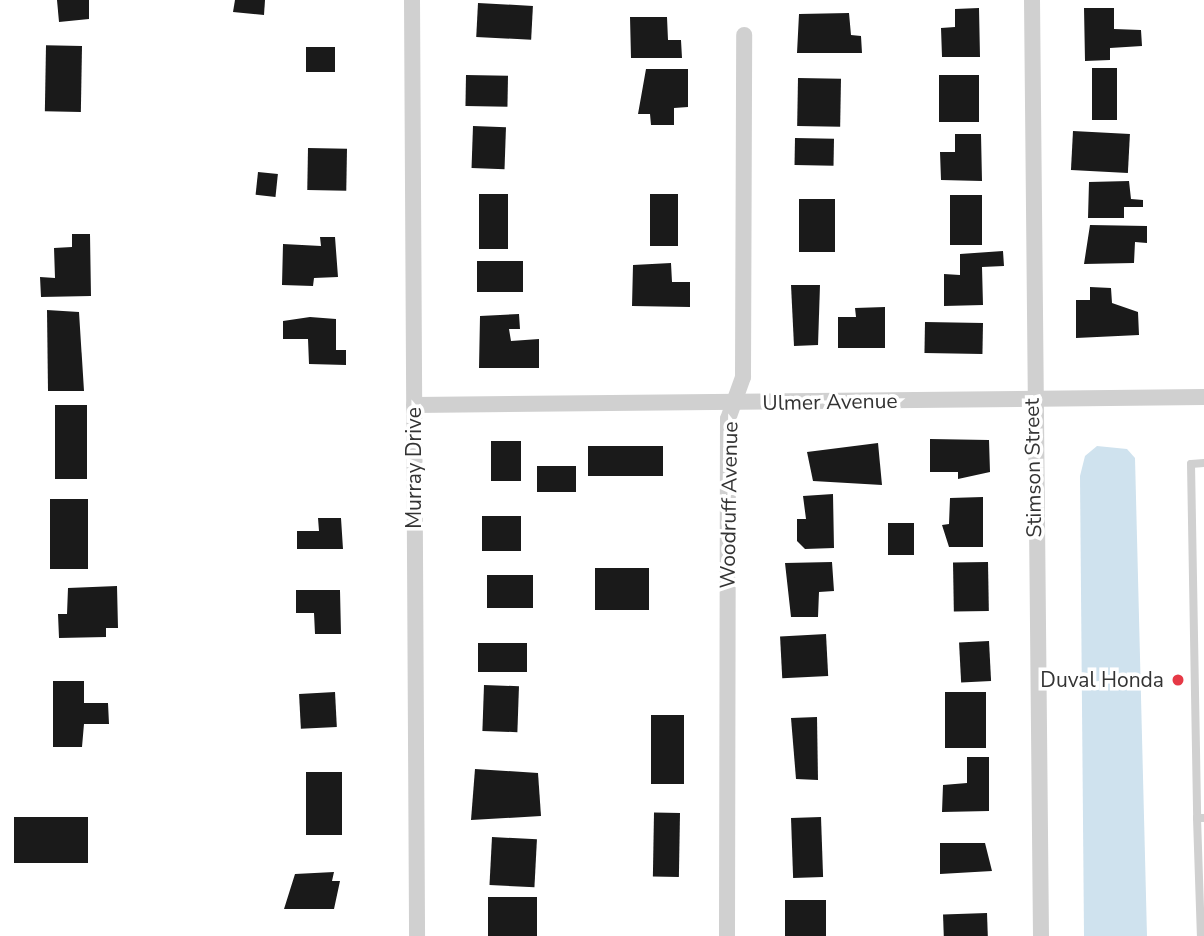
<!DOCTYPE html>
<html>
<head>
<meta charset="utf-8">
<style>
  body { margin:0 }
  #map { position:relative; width:1204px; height:936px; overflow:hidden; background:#fff; font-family:"Nunito Sans",sans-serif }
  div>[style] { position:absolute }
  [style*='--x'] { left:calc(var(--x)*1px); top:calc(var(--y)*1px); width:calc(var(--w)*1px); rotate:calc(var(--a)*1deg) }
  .water>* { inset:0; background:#cfe2ee }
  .building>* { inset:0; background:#1a1a1a; transform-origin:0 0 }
  .service>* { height:8px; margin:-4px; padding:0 4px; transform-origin:4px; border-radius:4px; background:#d0d0d0 }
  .minor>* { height:16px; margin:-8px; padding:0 8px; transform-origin:8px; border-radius:8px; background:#d0d0d0 }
  .dots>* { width:19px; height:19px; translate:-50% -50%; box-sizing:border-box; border:4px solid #fff; border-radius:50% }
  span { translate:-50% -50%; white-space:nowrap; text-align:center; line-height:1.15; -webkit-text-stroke:7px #fff; paint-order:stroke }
  .street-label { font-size:21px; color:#333 }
  .poi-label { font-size:21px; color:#333 }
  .right { translate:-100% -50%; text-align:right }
</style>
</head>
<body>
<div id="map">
  <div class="water">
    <div style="clip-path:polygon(1097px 446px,1127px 449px,1135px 458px,1147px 936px,1084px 936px,1080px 476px,1085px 456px)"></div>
  </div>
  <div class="building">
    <div style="clip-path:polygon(57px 0,89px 0,89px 19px,59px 22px)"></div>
    <div style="clip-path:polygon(235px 0,265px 0,264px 15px,233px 12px)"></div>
    <div style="left:478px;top:3px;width:55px;height:34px;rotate:3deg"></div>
    <div style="clip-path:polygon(979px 8px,980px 57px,942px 57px,941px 28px,955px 27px,955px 9px)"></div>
    <div style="clip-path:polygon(1084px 8px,1114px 8px,1114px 29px,1141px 30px,1142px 46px,1110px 48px,1110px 60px,1085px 61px)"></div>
    <div style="clip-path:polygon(849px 13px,851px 35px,861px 36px,862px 53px,797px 53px,799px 14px)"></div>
    <div style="clip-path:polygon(630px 17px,667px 17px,668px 40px,681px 40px,682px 58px,631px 58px)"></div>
    <div style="left:82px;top:46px;width:66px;height:36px;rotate:91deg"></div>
    <div style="left:306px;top:47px;width:29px;height:25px"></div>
    <div style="left:1092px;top:68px;width:25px;height:52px"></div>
    <div style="clip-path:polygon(646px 69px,688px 69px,688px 107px,674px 108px,674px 125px,651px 125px,650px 114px,638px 114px)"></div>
    <div style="left:466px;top:75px;width:42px;height:31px;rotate:1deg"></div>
    <div style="left:939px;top:75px;width:40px;height:47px"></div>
    <div style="left:798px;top:78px;width:43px;height:48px;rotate:1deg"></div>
    <div style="left:473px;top:126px;width:33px;height:42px;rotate:2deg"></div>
    <div style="left:1073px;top:131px;width:57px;height:39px;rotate:3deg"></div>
    <div style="clip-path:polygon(955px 134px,981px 134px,982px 181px,941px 180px,940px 152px,955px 152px)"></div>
    <div style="left:795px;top:138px;width:39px;height:27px;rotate:1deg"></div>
    <div style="left:308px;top:148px;width:39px;height:42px;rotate:1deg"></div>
    <div style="left:258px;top:172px;width:20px;height:23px;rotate:6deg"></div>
    <div style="clip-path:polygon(1129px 181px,1131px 199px,1143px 200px,1143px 207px,1124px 207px,1124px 218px,1088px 218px,1089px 182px)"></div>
    <div style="left:479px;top:194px;width:29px;height:55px"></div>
    <div style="left:650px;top:194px;width:28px;height:52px"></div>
    <div style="left:950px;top:195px;width:32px;height:50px"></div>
    <div style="left:799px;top:199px;width:36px;height:53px"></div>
    <div style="clip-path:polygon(1090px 225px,1147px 226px,1147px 243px,1135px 242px,1134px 263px,1084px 264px)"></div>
    <div style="clip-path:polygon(72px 234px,90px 234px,91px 296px,41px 297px,40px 277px,55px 278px,54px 248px,72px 247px)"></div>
    <div style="clip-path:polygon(320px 237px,335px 237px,338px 277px,314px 278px,313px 286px,282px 285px,283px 244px,321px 246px)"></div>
    <div style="clip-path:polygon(1003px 251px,1004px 266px,982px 267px,983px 305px,944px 306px,944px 274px,960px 275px,960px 254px)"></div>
    <div style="left:477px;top:261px;width:46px;height:31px"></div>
    <div style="clip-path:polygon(671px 263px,672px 282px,690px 282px,690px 307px,632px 306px,633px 265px)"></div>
    <div style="clip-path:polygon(791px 285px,820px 285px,818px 345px,794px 346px)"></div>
    <div style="clip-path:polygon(1090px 287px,1111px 288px,1112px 303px,1138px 312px,1139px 335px,1076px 338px,1076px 300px,1090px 300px)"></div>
    <div style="clip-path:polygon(885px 307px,885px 348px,838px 348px,838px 317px,856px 317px,855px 308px)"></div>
    <div style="clip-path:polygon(47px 310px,79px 312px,84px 391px,48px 391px)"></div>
    <div style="clip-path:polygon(519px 314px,520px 329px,509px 329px,511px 341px,539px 339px,539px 368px,479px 368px,480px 316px)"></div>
    <div style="clip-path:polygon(310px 317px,336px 319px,336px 350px,346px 350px,346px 365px,309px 364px,308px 339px,283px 339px,283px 321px)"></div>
    <div style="left:925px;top:322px;width:58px;height:31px;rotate:1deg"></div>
    <div style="left:55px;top:405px;width:32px;height:74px"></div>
    <div style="clip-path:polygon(930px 439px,989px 440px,990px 472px,958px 479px,958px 472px,930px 472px)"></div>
    <div style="left:491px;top:441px;width:30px;height:40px"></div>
    <div style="clip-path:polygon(878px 443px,882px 485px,813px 481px,807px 452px)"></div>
    <div style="left:663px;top:446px;width:30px;height:75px;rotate:90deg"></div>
    <div style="left:537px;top:466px;width:39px;height:26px"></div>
    <div style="clip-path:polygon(833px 494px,834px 548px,805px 549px,797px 541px,797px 519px,806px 519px,803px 496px)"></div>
    <div style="clip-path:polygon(983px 497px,983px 547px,949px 547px,942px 525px,949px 524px,950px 498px)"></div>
    <div style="left:50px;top:499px;width:38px;height:70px"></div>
    <div style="left:482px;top:516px;width:39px;height:35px"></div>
    <div style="clip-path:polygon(318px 518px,341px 518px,343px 549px,297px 549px,297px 531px,319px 531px)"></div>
    <div style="left:888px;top:523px;width:26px;height:32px"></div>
    <div style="clip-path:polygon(832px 562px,834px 591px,819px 592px,818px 617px,791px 617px,785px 563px)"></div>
    <div style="left:988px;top:562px;width:49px;height:35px;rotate:89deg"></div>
    <div style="left:595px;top:568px;width:54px;height:42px"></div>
    <div style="left:487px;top:575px;width:46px;height:33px"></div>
    <div style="clip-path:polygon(117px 586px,118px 628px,106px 628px,106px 637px,59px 638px,58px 614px,67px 614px,68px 588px)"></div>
    <div style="clip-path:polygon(296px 590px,340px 590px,341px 634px,315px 634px,314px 613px,296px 613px)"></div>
    <div style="left:826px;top:634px;width:42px;height:46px;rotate:87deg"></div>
    <div style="left:989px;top:641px;width:40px;height:30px;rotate:87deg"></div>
    <div style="left:478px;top:643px;width:49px;height:29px"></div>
    <div style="clip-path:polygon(53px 681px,84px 681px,84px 703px,108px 703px,109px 724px,84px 724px,82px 747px,53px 747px)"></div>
    <div style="left:484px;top:685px;width:35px;height:46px;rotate:2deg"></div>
    <div style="left:335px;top:692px;width:35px;height:36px;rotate:87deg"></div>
    <div style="left:945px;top:692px;width:41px;height:56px"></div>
    <div style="left:651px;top:715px;width:33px;height:69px"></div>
    <div style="clip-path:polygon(817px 717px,818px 780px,796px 779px,791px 718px)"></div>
    <div style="clip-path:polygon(967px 757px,989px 757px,989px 811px,942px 812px,943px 785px,967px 783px)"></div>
    <div style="clip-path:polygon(475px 769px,538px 773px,541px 816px,471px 820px)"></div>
    <div style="left:306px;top:772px;width:36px;height:63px"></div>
    <div style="left:680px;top:813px;width:64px;height:26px;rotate:91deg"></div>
    <div style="left:14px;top:817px;width:74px;height:46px"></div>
    <div style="left:821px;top:817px;width:60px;height:30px;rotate:88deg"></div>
    <div style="left:492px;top:837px;width:45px;height:48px;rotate:3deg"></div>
    <div style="clip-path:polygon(940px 843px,985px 843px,992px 871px,940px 874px)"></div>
    <div style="clip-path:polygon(334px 872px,332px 881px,340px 881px,334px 909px,284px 909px,295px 874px)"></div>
    <div style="left:488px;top:897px;width:49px;height:39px"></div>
    <div style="left:785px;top:900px;width:41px;height:36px"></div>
    <div style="left:987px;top:913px;width:23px;height:44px;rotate:88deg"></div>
  </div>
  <div class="service">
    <div style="--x:1204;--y:463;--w:13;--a:176"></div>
    <div style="--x:1191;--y:464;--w:354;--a:89"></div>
    <div style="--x:1197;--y:818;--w:7;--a:0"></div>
    <div style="--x:1197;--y:818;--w:118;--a:88.1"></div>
  </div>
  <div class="minor">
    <div style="--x:412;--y:0;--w:936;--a:89.69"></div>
    <div style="--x:1032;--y:0;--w:936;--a:89.45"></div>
    <div style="--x:414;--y:405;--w:790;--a:-0.58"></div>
    <div style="--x:727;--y:936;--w:517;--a:-89.89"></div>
    <div style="--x:728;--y:419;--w:45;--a:-70.3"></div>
    <div style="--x:743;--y:377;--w:342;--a:-89.8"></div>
  </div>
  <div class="dots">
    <div style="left:1178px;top:680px;background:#e63946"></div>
  </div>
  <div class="street-label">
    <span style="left:830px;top:402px;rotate:-1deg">Ulmer Avenue</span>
    <span style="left:414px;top:468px;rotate:-90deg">Murray Drive</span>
    <span style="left:1033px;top:468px;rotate:-91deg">Stimson Street</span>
    <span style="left:729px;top:505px;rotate:-89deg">Woodruff Avenue</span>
  </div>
  <div class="poi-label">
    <span class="right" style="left:1164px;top:680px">Duval Honda</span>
  </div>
</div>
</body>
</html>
